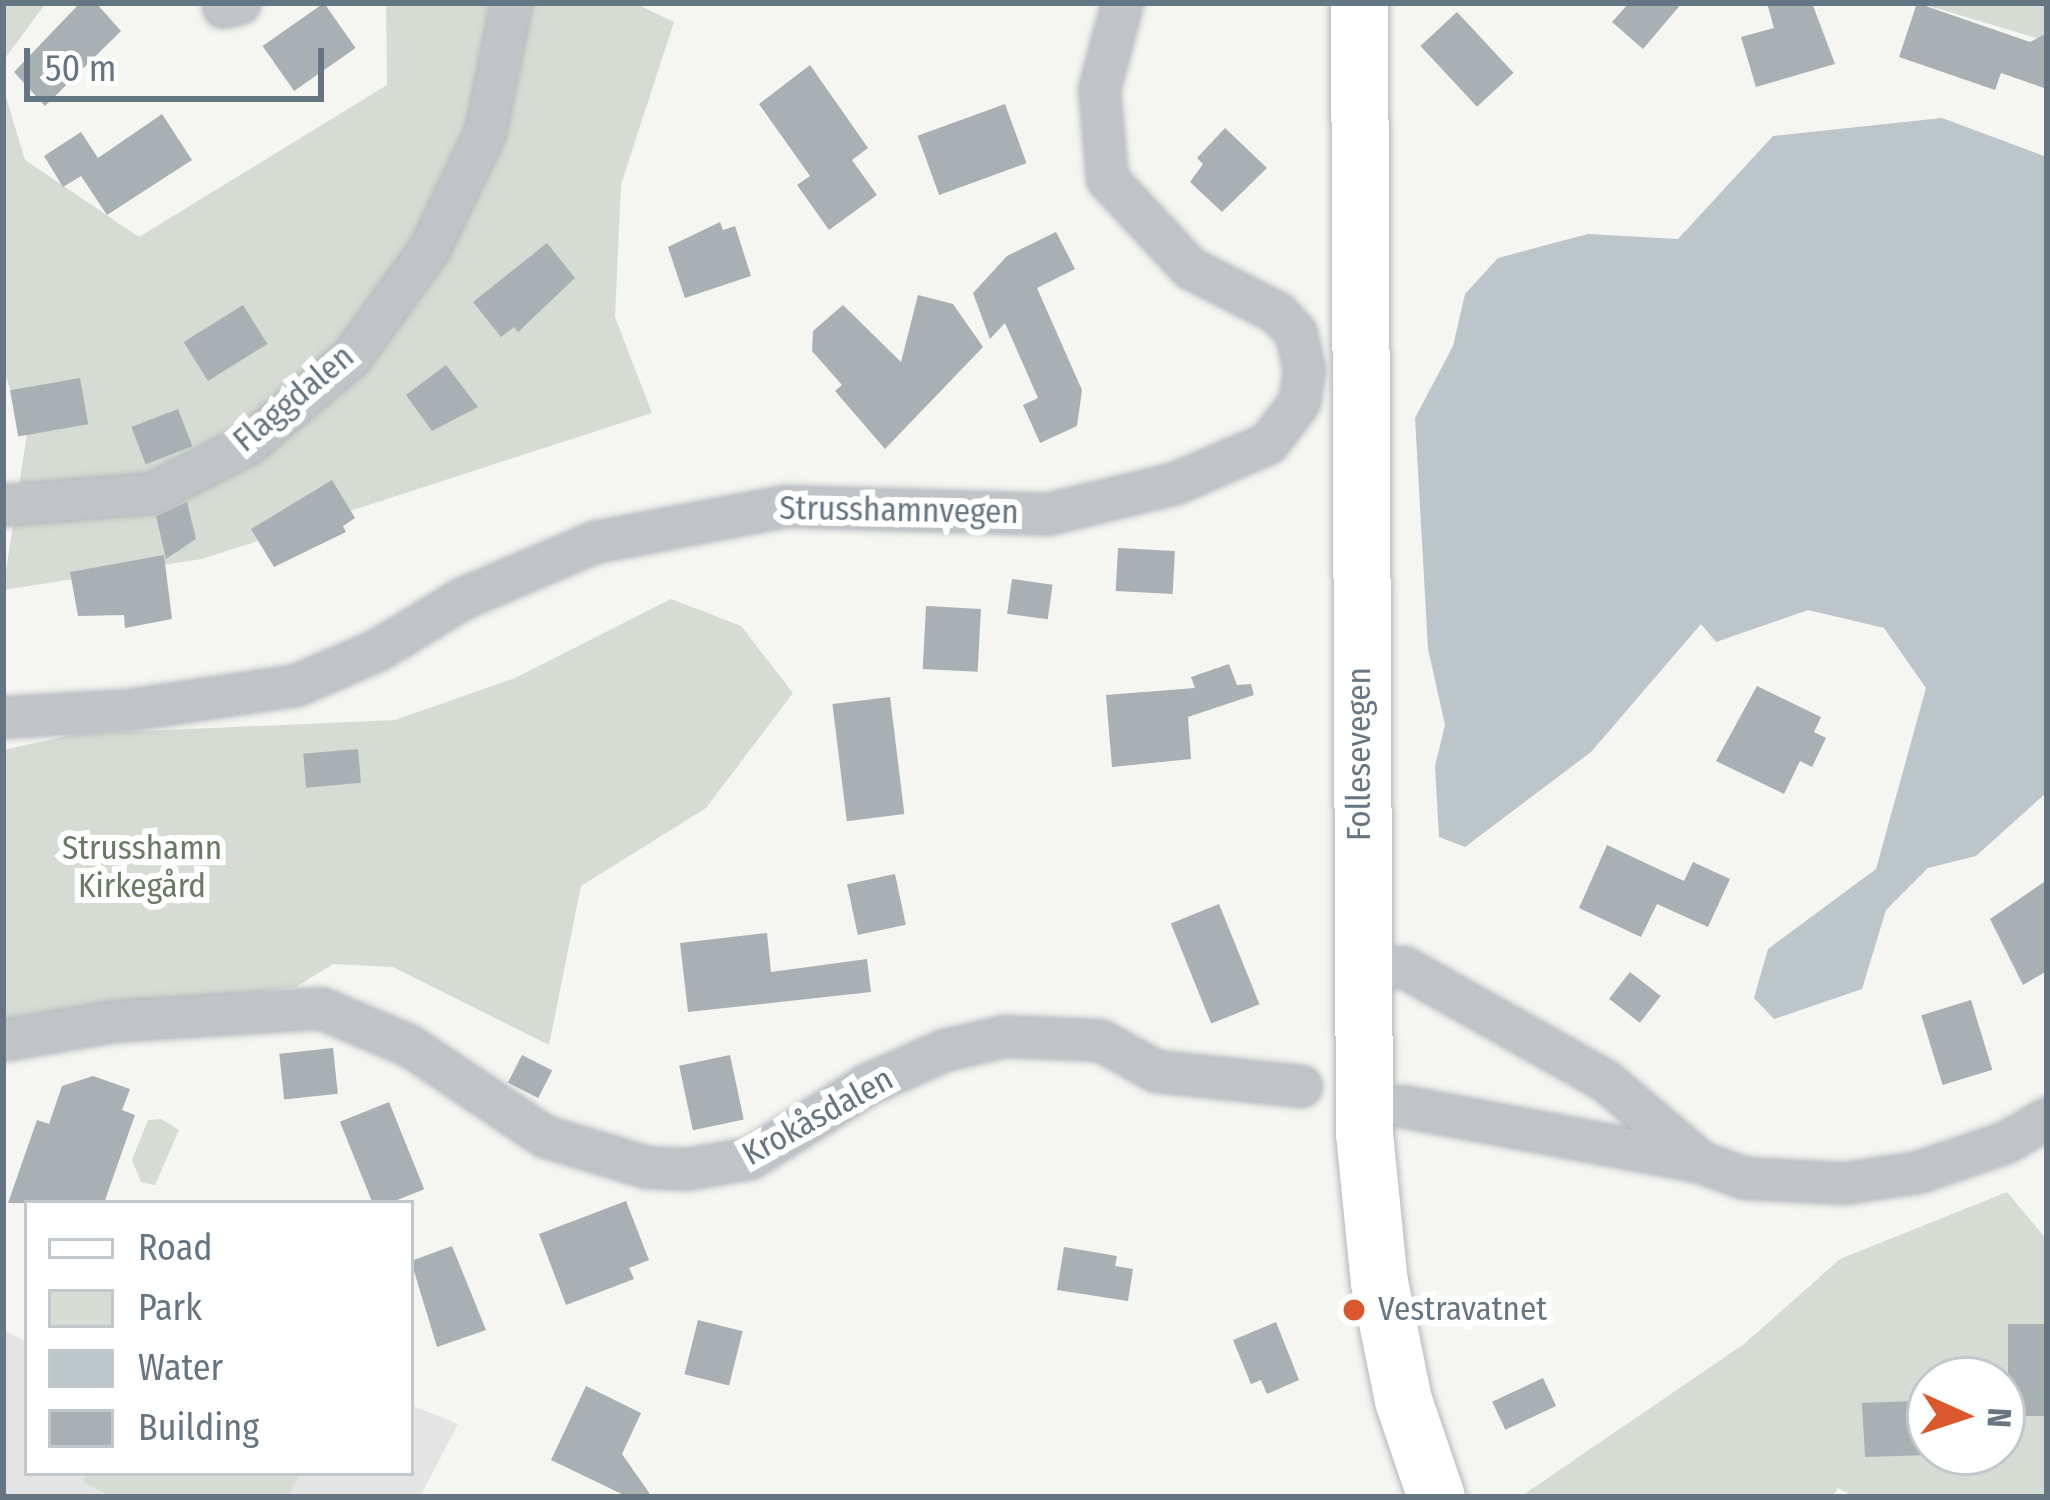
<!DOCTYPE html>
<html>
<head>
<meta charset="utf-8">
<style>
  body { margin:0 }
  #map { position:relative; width:2050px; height:1500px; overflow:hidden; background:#f5f5f2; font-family:"Fira Sans Condensed",sans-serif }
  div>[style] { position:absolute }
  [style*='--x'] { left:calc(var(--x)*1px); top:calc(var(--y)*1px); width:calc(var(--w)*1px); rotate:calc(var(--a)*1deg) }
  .built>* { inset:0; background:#e3e4e3 }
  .green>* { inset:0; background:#d6dcd3 }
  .water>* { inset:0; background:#bcc5ca }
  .building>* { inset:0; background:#a8b0b4; transform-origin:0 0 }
  .roads { filter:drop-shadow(0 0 3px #b3b8bb) drop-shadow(0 0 3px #b3b8bb) }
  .minor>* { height:39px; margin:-19.5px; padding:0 19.5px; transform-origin:19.5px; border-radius:19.5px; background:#c0c4c7 }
  .secondary>* { height:57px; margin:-28.5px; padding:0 28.5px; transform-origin:28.5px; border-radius:28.5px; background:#fff }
  .dots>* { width:33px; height:33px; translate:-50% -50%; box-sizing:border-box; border:6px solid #fff; border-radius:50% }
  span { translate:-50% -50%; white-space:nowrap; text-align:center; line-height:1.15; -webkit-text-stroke:12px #fff; paint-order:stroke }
  .street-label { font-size:33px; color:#657581 }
  .park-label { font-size:33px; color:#687964 }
  .poi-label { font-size:33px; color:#657581 }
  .left { translate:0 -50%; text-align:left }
  .frame { position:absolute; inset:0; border:6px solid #657581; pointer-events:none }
  .legend { position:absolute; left:24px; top:1200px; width:390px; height:276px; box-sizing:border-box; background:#fff; border:3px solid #c1c8cd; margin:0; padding:15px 21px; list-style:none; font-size:36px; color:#657581 }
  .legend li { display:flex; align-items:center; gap:24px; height:60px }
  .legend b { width:60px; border:3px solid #c1c8cd }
  .north { position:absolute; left:1906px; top:1356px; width:120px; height:120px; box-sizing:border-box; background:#fff; border:3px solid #c1c8cd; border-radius:50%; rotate:93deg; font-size:33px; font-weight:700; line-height:48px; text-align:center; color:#657581 }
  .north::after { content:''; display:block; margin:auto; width:42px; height:54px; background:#db572c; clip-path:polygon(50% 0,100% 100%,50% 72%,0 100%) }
  .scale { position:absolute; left:24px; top:48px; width:300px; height:54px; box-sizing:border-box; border:6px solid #657581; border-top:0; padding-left:15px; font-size:36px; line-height:42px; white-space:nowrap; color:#657581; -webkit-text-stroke:9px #fff; paint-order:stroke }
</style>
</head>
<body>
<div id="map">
  <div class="built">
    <div style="clip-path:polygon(3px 1330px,27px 1342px,27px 1473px,411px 1473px,411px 1405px,458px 1424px,420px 1497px,3px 1497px)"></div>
  </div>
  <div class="green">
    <div style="clip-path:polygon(3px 3px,46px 3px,3px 61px)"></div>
    <div style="clip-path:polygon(386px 3px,634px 3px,674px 22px,621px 185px,615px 317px,652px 413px,202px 559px,3px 590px,27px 434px,3px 369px,3px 87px,25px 160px,139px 237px,387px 85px)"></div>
    <div style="clip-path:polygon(1919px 3px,2047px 3px,2047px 41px)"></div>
    <div style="clip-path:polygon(671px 599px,741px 626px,793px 693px,706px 808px,581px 886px,549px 1045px,393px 967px,333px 964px,296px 987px,3px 1025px,3px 750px,77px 734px,395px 720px,515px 678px)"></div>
    <div style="clip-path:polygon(161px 1119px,179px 1130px,155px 1185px,141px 1182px,132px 1160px,148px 1120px)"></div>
    <div style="clip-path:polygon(evenodd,2007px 1192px,2047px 1240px,2047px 1497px,1855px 1497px,1838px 1488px,1832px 1497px,1520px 1497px,1744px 1344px,1840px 1259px,2007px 1192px,1930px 1380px,2002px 1380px,2002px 1452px,1930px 1452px,1930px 1380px)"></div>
    <div style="clip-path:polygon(88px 1473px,300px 1473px,288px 1497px,112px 1497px,83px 1482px)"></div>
  </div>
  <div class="water">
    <div style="clip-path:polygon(1942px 118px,2047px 157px,2047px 792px,1976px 856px,1928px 868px,1886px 910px,1862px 989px,1774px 1019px,1754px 998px,1768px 949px,1876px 869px,1926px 688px,1884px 628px,1808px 610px,1716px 642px,1701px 624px,1591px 752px,1465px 847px,1439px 837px,1435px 766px,1445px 725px,1428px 649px,1415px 418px,1453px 346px,1465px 294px,1498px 258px,1588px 234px,1678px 239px,1773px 136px)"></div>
  </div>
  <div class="building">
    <div style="clip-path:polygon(80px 3px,96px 3px,121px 31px,45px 106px,14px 72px)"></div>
    <div style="left:324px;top:3px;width:55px;height:75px;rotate:55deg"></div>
    <div style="clip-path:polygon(1629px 3px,1682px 3px,1643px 49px,1612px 22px)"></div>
    <div style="clip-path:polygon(1767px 3px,1812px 3px,1835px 64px,1756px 87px,1741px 37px,1774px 28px)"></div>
    <div style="clip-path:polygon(1917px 3px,2030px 42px,2047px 33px,2047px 89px,2001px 73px,1995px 90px,1899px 57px)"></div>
    <div style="left:1457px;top:12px;width:83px;height:50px;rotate:47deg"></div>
    <div style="clip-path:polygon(810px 65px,868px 148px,852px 160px,877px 195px,829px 230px,797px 185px,810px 176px,759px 104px)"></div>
    <div style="left:1005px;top:104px;width:63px;height:93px;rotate:70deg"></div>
    <div style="clip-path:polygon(162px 114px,192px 160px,107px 215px,81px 176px,63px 187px,44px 156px,81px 132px,98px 158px)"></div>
    <div style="clip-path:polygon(1225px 128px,1267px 168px,1222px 212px,1190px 182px,1203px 164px,1197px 158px)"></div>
    <div style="clip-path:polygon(720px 222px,723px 230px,735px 226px,751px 276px,685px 298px,668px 247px)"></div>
    <div style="clip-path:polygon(1056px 232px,1075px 269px,1037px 288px,1082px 390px,1077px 426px,1040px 443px,1023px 405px,1038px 398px,1005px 323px,990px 339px,973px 293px,1007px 256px)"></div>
    <div style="clip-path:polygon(547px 243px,575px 278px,518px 332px,514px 327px,501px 337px,473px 302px)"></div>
    <div style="clip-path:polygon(918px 295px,953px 304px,983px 347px,885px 449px,835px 391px,842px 385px,812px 351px,813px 331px,843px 305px,901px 362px)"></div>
    <div style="left:243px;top:305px;width:46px;height:70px;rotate:58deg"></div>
    <div style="clip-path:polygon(446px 365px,478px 407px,432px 431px,406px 395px)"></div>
    <div style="left:80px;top:378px;width:47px;height:71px;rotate:80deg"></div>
    <div style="left:178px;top:409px;width:40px;height:50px;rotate:69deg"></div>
    <div style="clip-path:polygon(332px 480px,355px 518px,343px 526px,346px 532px,274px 567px,251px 529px)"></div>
    <div style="clip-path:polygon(187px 502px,196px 539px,166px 559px,156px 516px)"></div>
    <div style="left:1118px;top:548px;width:57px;height:43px;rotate:3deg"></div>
    <div style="clip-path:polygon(164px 555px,172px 619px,125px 628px,124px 615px,78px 616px,70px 572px)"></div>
    <div style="left:1012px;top:579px;width:41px;height:35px;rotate:8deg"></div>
    <div style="left:926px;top:606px;width:55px;height:63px;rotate:3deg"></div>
    <div style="clip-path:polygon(1229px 664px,1237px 685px,1251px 684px,1254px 695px,1188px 717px,1191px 759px,1112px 767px,1106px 695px,1195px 688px,1191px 677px)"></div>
    <div style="clip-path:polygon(1757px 686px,1821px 717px,1814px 732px,1826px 738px,1812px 767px,1800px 761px,1784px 794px,1716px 761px)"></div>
    <div style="left:890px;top:697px;width:118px;height:58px;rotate:83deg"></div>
    <div style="left:358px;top:749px;width:34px;height:55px;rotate:85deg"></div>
    <div style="clip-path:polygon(1607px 845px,1684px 881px,1693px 862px,1730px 879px,1708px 927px,1657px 904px,1641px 937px,1579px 908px)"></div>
    <div style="left:895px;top:874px;width:52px;height:49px;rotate:78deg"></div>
    <div style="clip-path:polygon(2047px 880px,2047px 971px,2023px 985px,1990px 919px)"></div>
    <div style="left:1219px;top:904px;width:108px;height:52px;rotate:68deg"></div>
    <div style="clip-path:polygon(767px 933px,771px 972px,867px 959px,871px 992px,688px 1012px,680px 943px)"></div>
    <div style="left:1630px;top:972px;width:39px;height:34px;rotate:38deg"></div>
    <div style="left:1971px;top:1000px;width:73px;height:52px;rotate:73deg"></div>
    <div style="left:333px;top:1048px;width:46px;height:54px;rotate:84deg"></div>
    <div style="left:522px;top:1055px;width:34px;height:31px;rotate:27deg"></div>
    <div style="left:730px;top:1055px;width:66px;height:52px;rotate:78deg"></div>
    <div style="clip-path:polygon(93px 1076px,130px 1089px,122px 1110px,135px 1115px,104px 1203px,8px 1203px,37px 1120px,49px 1124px,62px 1086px)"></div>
    <div style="left:389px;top:1102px;width:94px;height:53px;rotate:68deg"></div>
    <div style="clip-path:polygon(626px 1201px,649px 1260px,629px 1268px,634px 1279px,566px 1305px,539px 1234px)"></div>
    <div style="clip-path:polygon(452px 1246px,486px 1330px,437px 1347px,411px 1261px)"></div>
    <div style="clip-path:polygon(1064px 1247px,1117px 1256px,1115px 1266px,1133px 1269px,1128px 1301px,1057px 1290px)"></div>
    <div style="left:698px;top:1320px;width:46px;height:56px;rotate:14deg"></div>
    <div style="clip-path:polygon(1276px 1322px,1299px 1380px,1267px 1394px,1261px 1380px,1251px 1384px,1233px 1340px)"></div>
    <div style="left:2008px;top:1324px;width:39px;height:92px"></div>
    <div style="left:1543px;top:1378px;width:31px;height:56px;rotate:65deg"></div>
    <div style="clip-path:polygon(586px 1386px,641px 1413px,622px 1454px,652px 1497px,628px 1497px,551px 1460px)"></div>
    <div style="clip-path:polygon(1911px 1401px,1912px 1416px,1930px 1416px,1930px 1455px,1865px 1457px,1862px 1403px)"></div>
  </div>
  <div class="roads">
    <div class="minor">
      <div style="--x:223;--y:7;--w:17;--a:-13"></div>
      <div style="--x:3;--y:505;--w:149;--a:-4.6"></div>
      <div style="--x:152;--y:493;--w:108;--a:-27"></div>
      <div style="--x:248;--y:444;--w:135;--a:-40.2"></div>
      <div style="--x:351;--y:357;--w:133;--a:-54.2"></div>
      <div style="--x:429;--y:249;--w:130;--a:-64.4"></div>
      <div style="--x:485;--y:132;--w:132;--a:-78.6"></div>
      <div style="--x:3;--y:717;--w:124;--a:-3.2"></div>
      <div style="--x:127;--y:710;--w:171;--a:-8.4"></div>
      <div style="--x:296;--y:685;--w:88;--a:-23.4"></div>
      <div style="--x:377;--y:650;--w:100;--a:-31.2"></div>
      <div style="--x:463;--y:598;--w:142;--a:-23.1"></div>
      <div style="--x:594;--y:542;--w:194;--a:-10.7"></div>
      <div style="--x:785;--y:506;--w:262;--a:1.7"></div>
      <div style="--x:1047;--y:514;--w:132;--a:-13.6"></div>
      <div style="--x:1175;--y:483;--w:101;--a:-23.3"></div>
      <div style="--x:1268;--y:443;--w:51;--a:-52.9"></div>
      <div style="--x:1299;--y:402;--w:32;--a:-81"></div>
      <div style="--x:1304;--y:370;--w:38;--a:-102"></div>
      <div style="--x:1296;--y:333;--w:27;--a:-132"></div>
      <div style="--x:1278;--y:313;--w:99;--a:-152.9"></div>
      <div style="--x:1190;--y:268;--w:122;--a:-133"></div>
      <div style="--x:1107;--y:179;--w:90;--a:-95.1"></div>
      <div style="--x:1099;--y:89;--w:89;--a:-75"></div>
      <div style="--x:1361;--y:967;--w:43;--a:0"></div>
      <div style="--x:1404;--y:967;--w:232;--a:29.4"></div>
      <div style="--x:1606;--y:1081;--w:125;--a:40.5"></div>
      <div style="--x:3;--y:1040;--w:113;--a:-9.7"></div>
      <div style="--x:114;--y:1021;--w:207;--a:-3.6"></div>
      <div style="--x:321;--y:1008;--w:97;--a:23.1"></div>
      <div style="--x:410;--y:1046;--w:161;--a:33.9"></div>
      <div style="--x:544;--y:1136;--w:108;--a:16.8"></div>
      <div style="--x:647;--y:1167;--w:39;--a:3"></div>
      <div style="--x:686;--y:1169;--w:65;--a:-9.8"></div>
      <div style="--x:750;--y:1158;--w:139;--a:-32.1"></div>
      <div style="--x:868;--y:1084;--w:83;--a:-24.1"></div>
      <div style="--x:944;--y:1050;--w:62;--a:-13.1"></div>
      <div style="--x:1004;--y:1036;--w:96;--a:2.4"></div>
      <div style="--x:1100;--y:1040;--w:64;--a:29"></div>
      <div style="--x:1156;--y:1071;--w:146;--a:5.9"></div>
      <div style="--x:1402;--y:1106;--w:304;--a:10.6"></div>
      <div style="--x:1701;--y:1162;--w:47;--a:20"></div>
      <div style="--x:1745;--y:1178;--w:99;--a:2.9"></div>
      <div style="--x:1844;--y:1183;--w:75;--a:-8.5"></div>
      <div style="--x:1918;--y:1172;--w:93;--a:-18.8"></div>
      <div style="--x:2006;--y:1142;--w:48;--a:-30.3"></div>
    </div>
    <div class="secondary">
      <div style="--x:1359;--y:3;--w:1130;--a:89.75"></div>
      <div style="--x:1364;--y:1133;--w:150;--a:84.3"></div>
      <div style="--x:1379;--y:1282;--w:120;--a:78.5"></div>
      <div style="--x:1403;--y:1400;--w:102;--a:71.2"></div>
    </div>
  </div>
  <div class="dots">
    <div style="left:1354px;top:1310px;background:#db572c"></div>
  </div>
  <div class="street-label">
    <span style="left:294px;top:399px;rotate:-40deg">Flaggdalen</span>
    <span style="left:899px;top:511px;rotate:1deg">Strusshamnvegen</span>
    <span style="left:1360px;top:754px;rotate:-90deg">Follesevegen</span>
    <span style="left:818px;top:1117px;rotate:-29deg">Krokåsdalen</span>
  </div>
  <div class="park-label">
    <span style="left:142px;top:868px">Strusshamn<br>Kirkegård</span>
  </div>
  <div class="poi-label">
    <span class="left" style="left:1378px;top:1310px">Vestravatnet</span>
  </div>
  <div class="frame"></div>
  <ul class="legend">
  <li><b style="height:15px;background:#fff"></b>Road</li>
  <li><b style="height:33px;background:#d6dcd3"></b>Park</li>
  <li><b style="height:33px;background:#bcc5ca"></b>Water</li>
  <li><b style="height:33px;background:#a8b0b4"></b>Building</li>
  </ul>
  <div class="north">N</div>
  <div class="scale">50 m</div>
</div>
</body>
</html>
